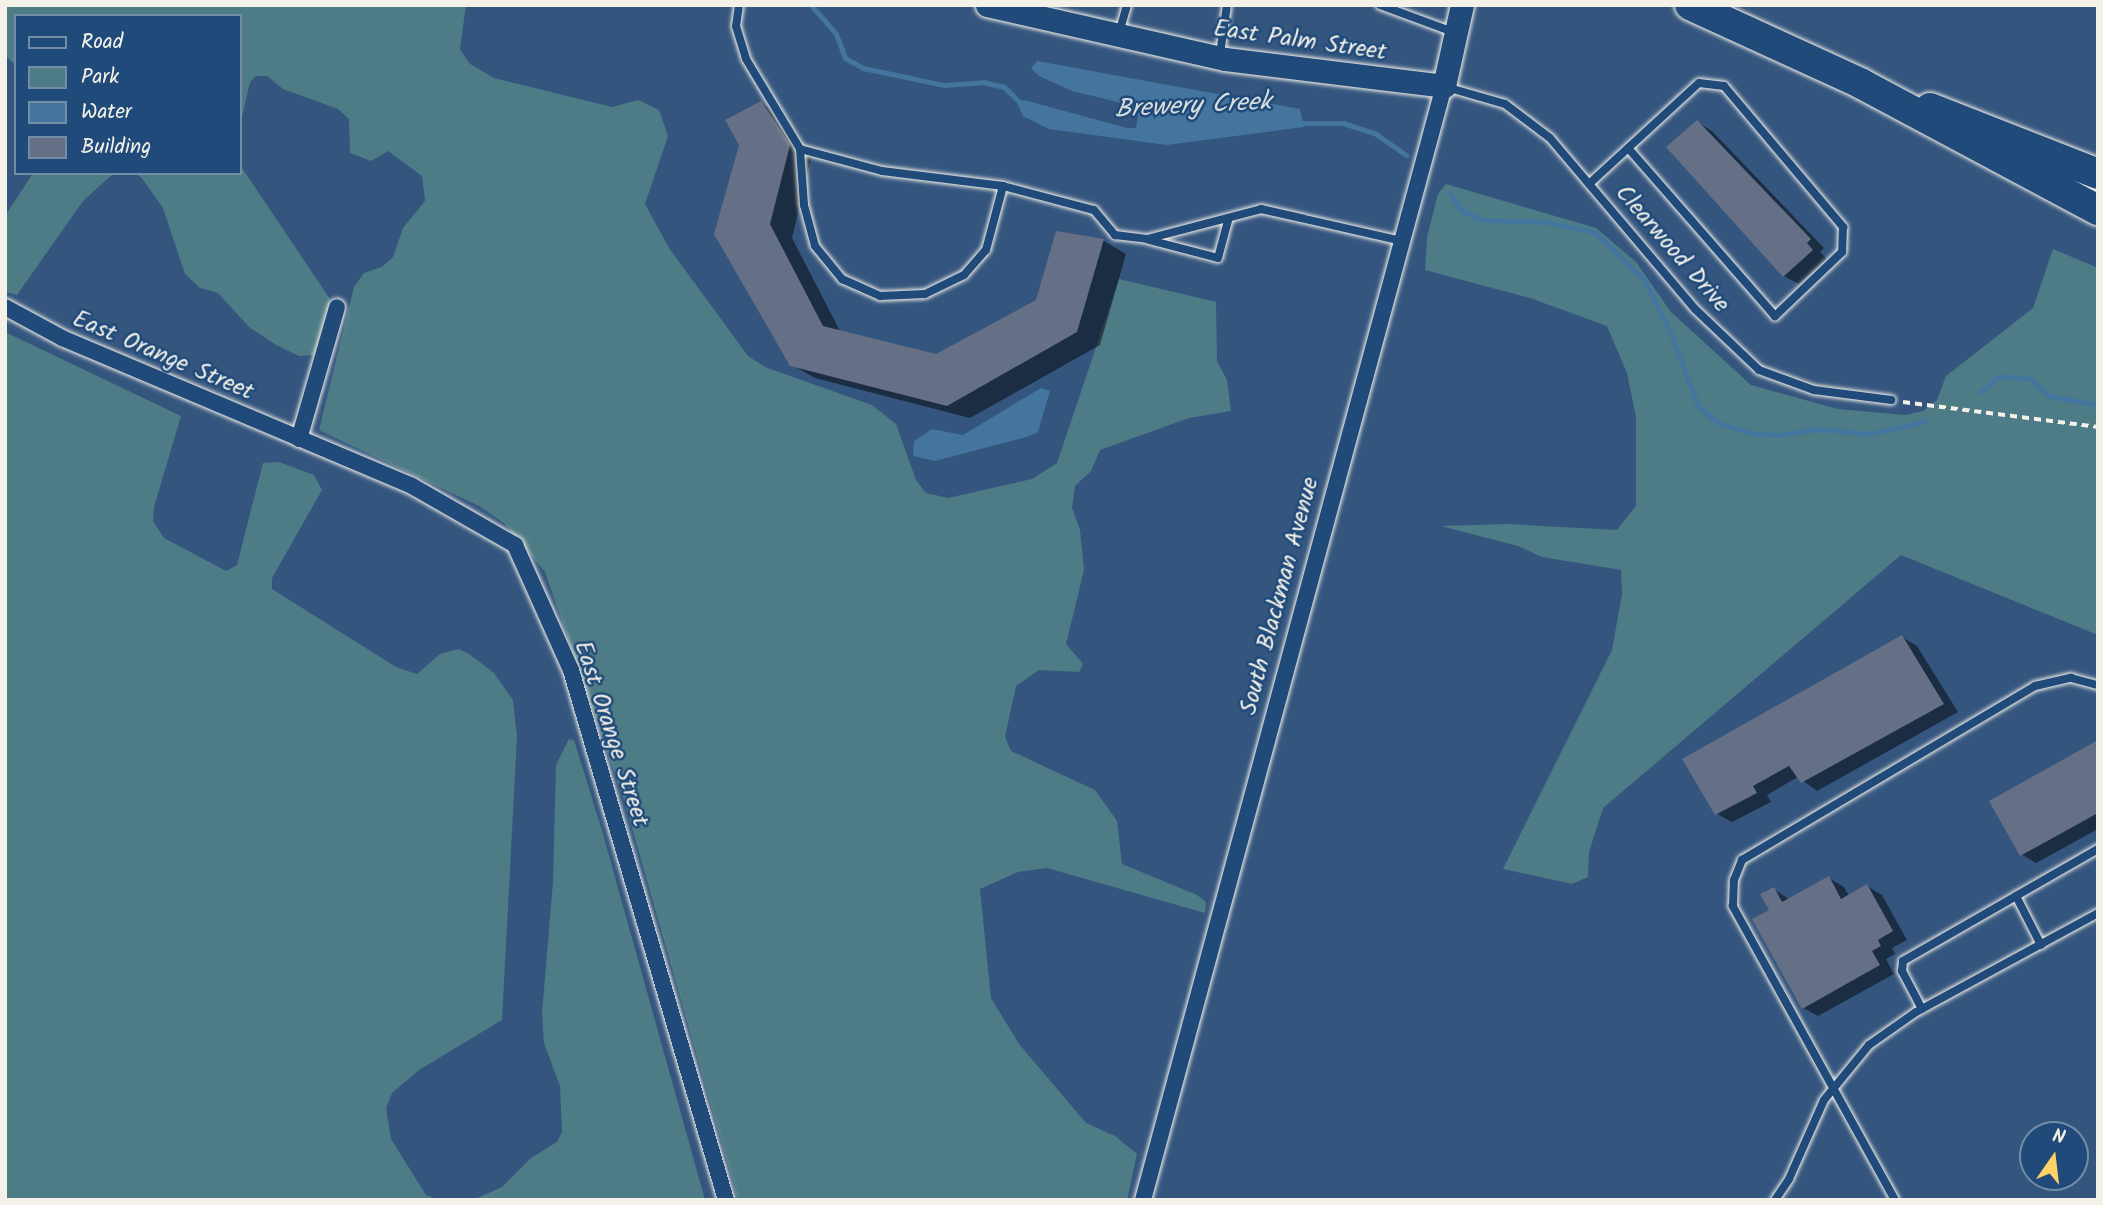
<!DOCTYPE html>
<html>
<head>
<meta charset="utf-8">
<style>
  body { margin:0 }
  #map { position:relative; width:2103px; height:1205px; overflow:hidden; background:#34557e; font-family:Kalam,sans-serif }
  div>[style] { position:absolute }
  [style*='--x'] { left:calc(var(--x)*1px); top:calc(var(--y)*1px); width:calc(var(--w)*1px); rotate:calc(var(--a)*1deg) }
  .green>* { inset:0; background:#4e7c86 }
  .water>* { inset:0; background:#43759f }
  .shadow>* { inset:0; background:#0007 }
  .stream>* { height:5px; margin:-2.5px; padding:0 2.5px; transform-origin:2.5px; border-radius:2.5px; background:#43759f }
  .building>* { inset:0; background:#656f86 }
  .path>* { height:3.5px; margin-top:-1.75px; transform-origin:0; background:repeating-linear-gradient(90deg,#f4f1e8 0 7px,transparent 0 12px) }
  .roads { filter:drop-shadow(0 0 2px #f4f1e8) drop-shadow(0 0 2px #f4f1e8) }
  .lane>* { height:8px; margin:-4px; padding:0 4px; transform-origin:4px; border-radius:4px; background:#1f4a7a }
  .street>* { height:16px; margin:-8px; padding:0 8px; transform-origin:8px; border-radius:8px; background:#1f4a7a }
  .secondary>* { height:23px; margin:-11.5px; padding:0 11.5px; transform-origin:11.5px; border-radius:11.5px; background:#1f4a7a }
  .highway>* { height:30px; margin:-15px; padding:0 15px; transform-origin:15px; border-radius:15px; background:#1f4a7a }
  span { translate:-50% -50%; white-space:nowrap; text-align:center; line-height:1.15; -webkit-text-stroke:5px #1f4a7a; paint-order:stroke }
  .street-label { font-size:24px; color:#f4f1e8 }
  .water-label { font-size:26px; color:#d9dedd; font-style:italic }
  .frame { position:absolute; inset:0; border:7px solid #f4f1e8; pointer-events:none }
  .legend { position:absolute; left:14px; top:14px; width:228px; height:161px; box-sizing:border-box; background:#1f4a7a; border:2px solid #748da6; margin:0; padding:9px 12px; list-style:none; font-size:21px; color:#f4f1e8 }
  .legend li { display:flex; align-items:center; gap:14px; height:35px }
  .legend b { width:35px; border:2px solid #748da6 }
  .north { position:absolute; left:2019px; top:1121px; width:70px; height:70px; box-sizing:border-box; background:#1f4a7a; border:2px solid #748da6; border-radius:50%; rotate:14deg; font-size:19px; font-weight:700; line-height:28px; text-align:center; color:#f4f1e8 }
  .north::after { content:''; display:block; margin:auto; width:24px; height:32px; background:#ffd166; clip-path:polygon(50% 0,100% 100%,50% 72%,0 100%) }
</style>
</head>
<body>
<div id="map">
  <div class="green">
    <div style="clip-path:polygon(5px 5px,466px 5px,460px 49px,470px 64px,494px 78px,612px 107px,638px 100px,659px 110px,668px 136px,645px 204px,669px 248px,748px 356px,765px 367px,872px 405px,896px 424px,916px 480px,926px 493px,948px 498px,1032px 479px,1057px 463px,1119px 279px,1216px 302px,1217px 361px,1227px 380px,1231px 411px,1189px 418px,1100px 450px,1091px 471px,1075px 486px,1072px 508px,1080px 530px,1084px 570px,1066px 644px,1083px 664px,1079px 672px,1039px 670px,1016px 686px,1005px 737px,1011px 751px,1095px 790px,1117px 821px,1122px 864px,1197px 895px,1206px 902px,1205px 913px,1047px 868px,1018px 872px,980px 889px,991px 998px,1019px 1044px,1086px 1123px,1115px 1136px,1137px 1154px,1127px 1200px,738px 1200px,625px 803px,545px 572px,504px 523px,479px 506px,319px 430px,354px 287px,364px 273px,382px 267px,393px 257px,403px 228px,425px 201px,422px 176px,388px 151px,371px 161px,350px 153px,349px 119px,338px 109px,283px 89px,267px 76px,256px 76px,250px 82px,240px 125px,240px 16px,16px 16px,16px 66px,5px 55px)"></div>
    <div style="clip-path:polygon(240px 165px,330px 299px,328px 321px,315px 355px,299px 356px,276px 345px,249px 327px,218px 293px,200px 288px,185px 274px,163px 208px,141px 177px,132px 173px,240px 173px)"></div>
    <div style="clip-path:polygon(33px 173px,114px 173px,83px 201px,17px 295px,5px 292px,5px 216px)"></div>
    <div style="clip-path:polygon(1446px 184px,1596px 228px,1636px 262px,1671px 312px,1751px 385px,1838px 409px,1905px 415px,1923px 411px,1937px 400px,1946px 376px,2033px 308px,2053px 249px,2098px 268px,2098px 635px,1901px 555px,1603px 808px,1589px 852px,1588px 877px,1572px 884px,1503px 869px,1612px 650px,1622px 594px,1621px 570px,1542px 557px,1518px 546px,1441px 526px,1507px 524px,1617px 530px,1636px 506px,1636px 417px,1627px 373px,1607px 326px,1530px 298px,1425px 270px,1427px 237px,1438px 194px)"></div>
    <div style="clip-path:polygon(5px 332px,181px 416px,154px 507px,153px 521px,164px 538px,226px 571px,237px 565px,263px 463px,279px 462px,314px 475px,322px 490px,272px 578px,272px 589px,396px 667px,417px 674px,440px 654px,459px 649px,469px 654px,494px 673px,513px 700px,517px 737px,502px 1020px,419px 1070px,392px 1093px,386px 1108px,391px 1139px,426px 1195px,438px 1200px,5px 1200px)"></div>
    <div style="clip-path:polygon(569px 739px,574px 740px,603px 834px,705px 1200px,473px 1200px,502px 1187px,531px 1158px,557px 1142px,562px 1132px,560px 1086px,544px 1043px,542px 1013px,553px 882px,556px 765px)"></div>
  </div>
  <div class="water">
    <div style="clip-path:polygon(1037px 61px,1300px 109px,1304px 127px,1167px 145px,1049px 129px,1023px 116px,1017px 103px,1024px 100px,1127px 128px,1136px 128px,1138px 116px,1122px 103px,1072px 91px,1039px 76px,1031px 68px)"></div>
    <div style="clip-path:polygon(1041px 388px,1050px 391px,1038px 432px,1030px 436px,935px 461px,913px 456px,914px 441px,932px 429px,963px 435px)"></div>
  </div>
  <div class="shadow">
    <div style="clip-path:polygon(761px 103px,783px 116px,811px 159px,792px 238px,841px 333px,936px 356px,1038px 302px,1058px 233px,1104px 241px,1126px 254px,1100px 345px,970px 418px,815px 378px,792px 365px,716px 234px)"></div>
    <div style="clip-path:polygon(1697px 122px,1712px 131px,1824px 248px,1820px 252px,1827px 259px,1799px 284px,1784px 276px)"></div>
    <div style="clip-path:polygon(1902px 637px,1917px 646px,1958px 712px,1817px 791px,1798px 777px,1767px 795px,1771px 802px,1732px 822px,1717px 814px)"></div>
    <div style="clip-path:polygon(2098px 742px,2098px 829px,2036px 863px,2021px 854px)"></div>
    <div style="clip-path:polygon(1829px 878px,1844px 887px,1849px 896px,1867px 886px,1882px 895px,1907px 940px,1892px 948px,1895px 954px,1886px 959px,1894px 974px,1818px 1016px,1803px 1008px,1771px 910px,1774px 889px,1790px 900px)"></div>
  </div>
  <div class="stream">
    <div style="--x:811;--y:5;--w:38;--a:49"></div>
    <div style="--x:836;--y:34;--w:26;--a:69"></div>
    <div style="--x:845;--y:58;--w:21;--a:29"></div>
    <div style="--x:863;--y:68;--w:83;--a:11.9"></div>
    <div style="--x:944;--y:85;--w:39;--a:-4"></div>
    <div style="--x:983;--y:82;--w:22;--a:13"></div>
    <div style="--x:1004;--y:87;--w:28;--a:44"></div>
    <div style="--x:1297;--y:123;--w:46;--a:0"></div>
    <div style="--x:1343;--y:123;--w:35;--a:18"></div>
    <div style="--x:1376;--y:134;--w:37;--a:35"></div>
    <div style="--x:1449;--y:193;--w:22;--a:54"></div>
    <div style="--x:1462;--y:211;--w:22;--a:24"></div>
    <div style="--x:1482;--y:220;--w:62;--a:1.8"></div>
    <div style="--x:1544;--y:222;--w:51;--a:11.3"></div>
    <div style="--x:1594;--y:232;--w:69;--a:43.8"></div>
    <div style="--x:1644;--y:280;--w:57;--a:63"></div>
    <div style="--x:1670;--y:331;--w:80;--a:69.5"></div>
    <div style="--x:1698;--y:406;--w:26;--a:40"></div>
    <div style="--x:1718;--y:423;--w:38;--a:17"></div>
    <div style="--x:1754;--y:434;--w:24;--a:2"></div>
    <div style="--x:1778;--y:435;--w:42;--a:-8.1"></div>
    <div style="--x:1820;--y:429;--w:49;--a:5.8"></div>
    <div style="--x:1869;--y:434;--w:58;--a:-12.8"></div>
    <div style="--x:1981;--y:392;--w:24;--a:-42"></div>
    <div style="--x:1999;--y:376;--w:32;--a:5"></div>
    <div style="--x:2031;--y:379;--w:25;--a:43"></div>
    <div style="--x:2049;--y:396;--w:50;--a:10.4"></div>
  </div>
  <div class="building">
    <div style="clip-path:polygon(761px 101px,790px 145px,770px 224px,823px 326px,936px 354px,1036px 300px,1056px 231px,1104px 239px,1077px 332px,947px 406px,790px 366px,714px 234px,739px 145px,725px 120px)"></div>
    <div style="clip-path:polygon(1697px 120px,1811px 239px,1807px 243px,1813px 250px,1783px 277px,1666px 147px)"></div>
    <div style="clip-path:polygon(1902px 635px,1944px 704px,1801px 783px,1789px 766px,1753px 786px,1757px 793px,1715px 815px,1682px 759px)"></div>
    <div style="clip-path:polygon(2098px 740px,2098px 813px,2020px 856px,1989px 801px)"></div>
    <div style="clip-path:polygon(1829px 876px,1841px 899px,1867px 884px,1893px 931px,1878px 940px,1881px 946px,1872px 951px,1880px 965px,1802px 1009px,1752px 919px,1769px 910px,1760px 894px,1774px 887px,1782px 902px)"></div>
  </div>
  <div class="path">
    <div style="--x:1903;--y:402;--w:197;--a:7.3"></div>
  </div>
  <div class="roads">
    <div class="lane">
      <div style="--x:739;--y:5;--w:21;--a:98"></div>
      <div style="--x:736;--y:26;--w:34;--a:73"></div>
      <div style="--x:746;--y:59;--w:105;--a:59"></div>
      <div style="--x:800;--y:149;--w:85;--a:15"></div>
      <div style="--x:882;--y:171;--w:122;--a:7.1"></div>
      <div style="--x:1003;--y:186;--w:94;--a:14.8"></div>
      <div style="--x:1094;--y:210;--w:33;--a:50"></div>
      <div style="--x:1115;--y:235;--w:32;--a:7"></div>
      <div style="--x:1147;--y:239;--w:118;--a:-14.7"></div>
      <div style="--x:1261;--y:209;--w:145;--a:12.8"></div>
      <div style="--x:1380;--y:5;--w:78;--a:20.3"></div>
      <div style="--x:1119;--y:33;--w:29;--a:-74"></div>
      <div style="--x:1220;--y:54;--w:49;--a:-81.9"></div>
      <div style="--x:1446;--y:87;--w:61;--a:16.1"></div>
      <div style="--x:1505;--y:104;--w:56;--a:37.1"></div>
      <div style="--x:1550;--y:138;--w:224;--a:49.7"></div>
      <div style="--x:1695;--y:309;--w:88;--a:43.6"></div>
      <div style="--x:1759;--y:370;--w:59;--a:20"></div>
      <div style="--x:1814;--y:390;--w:78;--a:7.4"></div>
      <div style="--x:800;--y:149;--w:56;--a:85.9"></div>
      <div style="--x:804;--y:205;--w:42;--a:75"></div>
      <div style="--x:815;--y:246;--w:43;--a:50.7"></div>
      <div style="--x:842;--y:279;--w:42;--a:24.1"></div>
      <div style="--x:880;--y:296;--w:45;--a:-2.5"></div>
      <div style="--x:925;--y:294;--w:43;--a:-26"></div>
      <div style="--x:964;--y:275;--w:33;--a:-49"></div>
      <div style="--x:986;--y:250;--w:66;--a:-75.1"></div>
      <div style="--x:1589;--y:184;--w:149;--a:-42.6"></div>
      <div style="--x:1699;--y:83;--w:25;--a:7"></div>
      <div style="--x:1724;--y:86;--w:185;--a:49.8"></div>
      <div style="--x:1843;--y:227;--w:25;--a:92"></div>
      <div style="--x:1842;--y:252;--w:93;--a:136.3"></div>
      <div style="--x:1775;--y:316;--w:223;--a:-131.2"></div>
      <div style="--x:1149;--y:240;--w:71;--a:14.6"></div>
      <div style="--x:1218;--y:258;--w:39;--a:-75"></div>
      <div style="--x:2041;--y:945;--w:55;--a:-117"></div>
      <div style="--x:2016;--y:896;--w:95;--a:-29.8"></div>
      <div style="--x:1922;--y:1009;--w:43;--a:-117.8"></div>
      <div style="--x:1902;--y:971;--w:10;--a:-84"></div>
      <div style="--x:1903;--y:961;--w:130;--a:-29.9"></div>
      <div style="--x:1775;--y:1200;--w:25;--a:-56"></div>
      <div style="--x:1789;--y:1179;--w:86;--a:-66.1"></div>
      <div style="--x:1824;--y:1100;--w:71;--a:-50.7"></div>
      <div style="--x:1869;--y:1045;--w:57;--a:-35.1"></div>
      <div style="--x:1916;--y:1012;--w:207;--a:-28.5"></div>
      <div style="--x:1895;--y:1200;--w:336;--a:-118.9"></div>
      <div style="--x:1733;--y:906;--w:26;--a:-88"></div>
      <div style="--x:1734;--y:880;--w:22;--a:-68"></div>
      <div style="--x:1742;--y:860;--w:341;--a:-30.7"></div>
      <div style="--x:2035;--y:686;--w:37;--a:-13"></div>
      <div style="--x:2071;--y:678;--w:28;--a:15"></div>
    </div>
    <div class="street">
      <div style="--x:5;--y:307;--w:65;--a:28.5"></div>
      <div style="--x:62;--y:338;--w:380;--a:22.9"></div>
      <div style="--x:412;--y:486;--w:119;--a:29.8"></div>
      <div style="--x:515;--y:545;--w:137;--a:65.9"></div>
      <div style="--x:571;--y:670;--w:552;--a:73.7"></div>
      <div style="--x:299;--y:439;--w:137;--a:-73.9"></div>
      <div style="--x:1143;--y:1200;--w:1154;--a:-74.88"></div>
    </div>
    <div class="secondary">
      <div style="--x:987;--y:5;--w:244;--a:12.8"></div>
      <div style="--x:1225;--y:59;--w:221;--a:7"></div>
      <div style="--x:1444;--y:86;--w:83;--a:-77.5"></div>
    </div>
    <div class="highway">
      <div style="--x:1690;--y:5;--w:187;--a:24.6"></div>
      <div style="--x:1860;--y:83;--w:270;--a:28.1"></div>
      <div style="--x:1930;--y:108;--w:180;--a:21.4"></div>
    </div>
  </div>
  <div class="street-label">
    <span style="left:1300px;top:41px;rotate:8deg">East Palm Street</span>
    <span style="left:1672px;top:249px;rotate:49deg">Clearwood Drive</span>
    <span style="left:163px;top:356px;rotate:23deg">East Orange Street</span>
    <span style="left:1280px;top:596px;rotate:-75deg">South Blackman Avenue</span>
    <span style="left:611px;top:734px;rotate:72deg">East Orange Street</span>
  </div>
  <div class="water-label">
    <span style="left:1193px;top:107px;rotate:-3deg">Brewery Creek</span>
  </div>
  <div class="frame"></div>
  <ul class="legend">
  <li><b style="height:9px;background:#1f4a7a"></b>Road</li>
  <li><b style="height:19px;background:#4e7c86"></b>Park</li>
  <li><b style="height:19px;background:#43759f"></b>Water</li>
  <li><b style="height:19px;background:#656f86"></b>Building</li>
  </ul>
  <div class="north">N</div>
</div>
</body>
</html>
